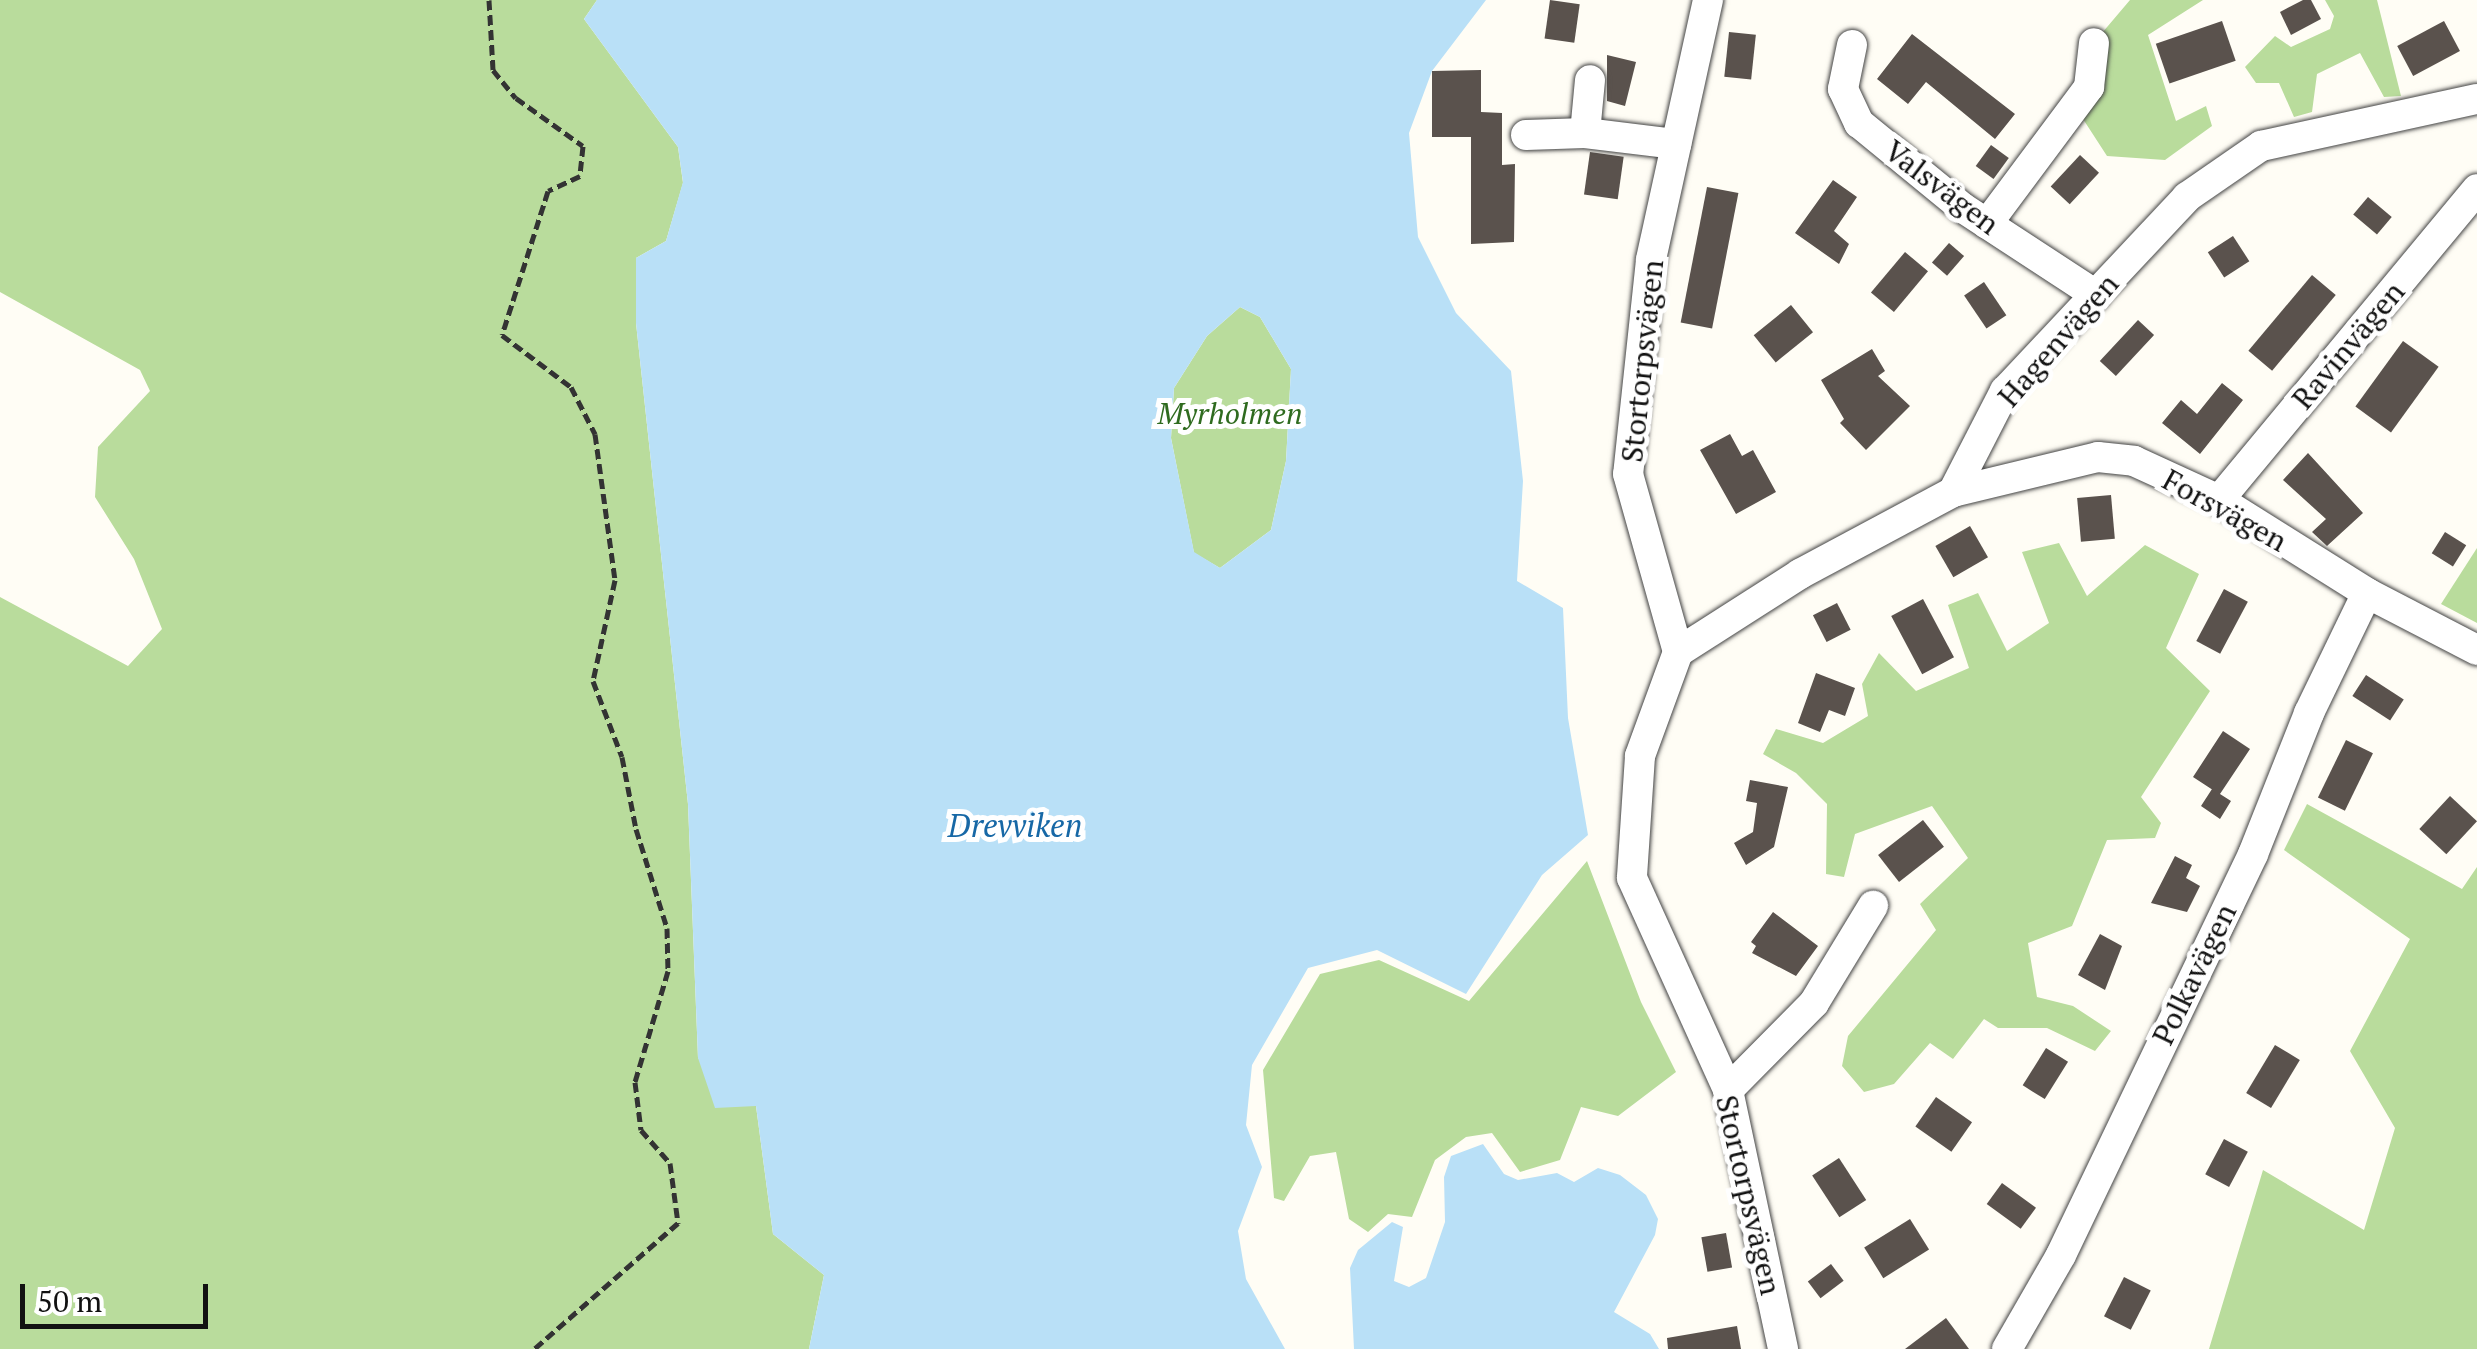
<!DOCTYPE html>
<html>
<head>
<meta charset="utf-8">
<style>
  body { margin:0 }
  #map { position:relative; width:2477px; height:1349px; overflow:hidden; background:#fffdf5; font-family:"PT Serif",serif }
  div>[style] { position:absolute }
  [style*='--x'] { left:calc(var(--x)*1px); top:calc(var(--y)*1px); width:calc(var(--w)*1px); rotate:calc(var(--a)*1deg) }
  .forest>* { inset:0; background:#b9dc9c }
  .water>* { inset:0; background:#b9e0f7 }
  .building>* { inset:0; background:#5a524d; transform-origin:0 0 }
  .path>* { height:5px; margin-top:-2.5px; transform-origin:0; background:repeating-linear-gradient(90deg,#333 0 10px,transparent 0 15px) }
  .roads { filter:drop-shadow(0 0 2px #444) drop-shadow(0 0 2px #444) }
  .minor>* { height:30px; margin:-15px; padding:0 15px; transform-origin:15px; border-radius:15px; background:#fff }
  span { translate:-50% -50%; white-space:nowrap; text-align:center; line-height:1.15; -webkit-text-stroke:10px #fff; paint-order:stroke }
  .street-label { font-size:30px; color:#111 }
  .park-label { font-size:30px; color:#2f6b1f; font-style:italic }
  .water-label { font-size:32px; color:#1768a6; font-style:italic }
  .scale { position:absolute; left:20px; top:1284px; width:188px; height:45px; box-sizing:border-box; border:5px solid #111; border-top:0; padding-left:12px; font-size:30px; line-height:35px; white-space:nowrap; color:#111; -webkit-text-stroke:8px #fff; paint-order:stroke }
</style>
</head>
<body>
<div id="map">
  <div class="forest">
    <div style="clip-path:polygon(0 0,597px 0,584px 19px,678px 147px,683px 183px,666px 241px,636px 258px,636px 323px,688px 804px,698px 1058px,756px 1106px,773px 1234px,824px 1275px,809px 1349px,0 1349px,0 597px,128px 666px,162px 629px,134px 559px,95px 497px,98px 447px,150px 391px,140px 370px,0 292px)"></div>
    <div style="clip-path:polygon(2130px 0,2203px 0,2148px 35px,2176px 121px,2206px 106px,2212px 126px,2165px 160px,2107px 156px,2083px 119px,2102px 33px)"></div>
    <div style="clip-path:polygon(2325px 0,2377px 0,2401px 96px,2384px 97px,2360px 53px,2317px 74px,2312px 112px,2294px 117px,2279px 83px,2256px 83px,2245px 67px,2275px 36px,2291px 47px,2330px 29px,2334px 16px)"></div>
    <div style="clip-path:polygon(1240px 307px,1260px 317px,1291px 369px,1286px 461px,1271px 530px,1220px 568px,1194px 553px,1171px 438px,1174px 388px,1207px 336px)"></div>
    <div style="clip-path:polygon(2059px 543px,2087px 596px,2145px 545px,2199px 574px,2166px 648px,2210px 691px,2141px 797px,2161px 823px,2155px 838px,2107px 840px,2072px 926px,2028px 943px,2037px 997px,2073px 1006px,2111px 1031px,2095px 1051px,2047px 1028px,1998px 1028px,1984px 1019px,1953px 1059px,1930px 1043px,1894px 1084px,1864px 1092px,1842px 1066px,1848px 1036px,1936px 930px,1920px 904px,1968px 858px,1932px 806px,1855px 834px,1844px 877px,1826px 874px,1827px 804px,1796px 773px,1763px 754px,1776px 729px,1823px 743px,1868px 716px,1862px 684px,1879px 653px,1916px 691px,1969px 668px,1948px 605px,1978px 593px,2007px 651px,2049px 623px,2022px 552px)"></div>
    <div style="clip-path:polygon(2477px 548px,2477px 623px,2441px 604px)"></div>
    <div style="clip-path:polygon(2307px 804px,2462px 889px,2477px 867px,2477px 1349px,2209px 1349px,2263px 1170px,2364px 1230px,2395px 1128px,2350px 1051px,2410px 939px,2284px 850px)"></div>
    <div style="clip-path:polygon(1587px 861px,1641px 1002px,1676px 1072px,1618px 1116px,1581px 1107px,1560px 1160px,1520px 1172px,1492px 1133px,1466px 1137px,1435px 1160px,1412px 1217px,1388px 1214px,1368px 1232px,1349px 1219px,1336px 1152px,1310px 1156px,1284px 1201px,1274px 1198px,1263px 1070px,1320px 974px,1379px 960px,1469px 1001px)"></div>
  </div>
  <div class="water">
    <div style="clip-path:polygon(evenodd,597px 0,1486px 0,1432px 71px,1409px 133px,1418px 237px,1456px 313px,1511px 371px,1523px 481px,1517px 581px,1563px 608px,1568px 718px,1588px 835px,1542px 875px,1466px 994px,1377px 950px,1308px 968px,1252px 1065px,1246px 1125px,1262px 1167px,1238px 1231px,1246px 1279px,1285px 1349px,809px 1349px,824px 1275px,773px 1234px,756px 1106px,715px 1108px,698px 1058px,688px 804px,636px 323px,636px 258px,666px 241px,683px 182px,678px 147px,584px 19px,597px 0,1240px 307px,1260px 317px,1291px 369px,1286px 461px,1271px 530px,1220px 568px,1194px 552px,1171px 438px,1174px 388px,1207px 336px,1240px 307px)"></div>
    <div style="clip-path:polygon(1483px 1144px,1504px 1174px,1518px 1180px,1557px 1173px,1574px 1182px,1598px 1168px,1620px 1175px,1646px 1195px,1658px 1219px,1655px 1235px,1614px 1312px,1650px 1334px,1659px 1349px,1354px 1349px,1350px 1268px,1358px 1250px,1392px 1222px,1403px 1227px,1394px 1281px,1409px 1287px,1426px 1278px,1445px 1222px,1444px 1177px,1451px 1156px)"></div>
  </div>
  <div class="building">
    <div style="left:1550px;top:0;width:30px;height:39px;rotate:8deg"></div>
    <div style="clip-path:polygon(2303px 0,2311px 0,2321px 19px,2291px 35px,2280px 12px)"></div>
    <div style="left:2222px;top:21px;width:42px;height:70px;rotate:71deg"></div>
    <div style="left:2444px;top:21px;width:34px;height:53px;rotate:62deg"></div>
    <div style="left:1729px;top:32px;width:27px;height:45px;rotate:6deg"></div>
    <div style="clip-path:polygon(1912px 34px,2015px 114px,1995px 139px,1926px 82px,1908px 104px,1877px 79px)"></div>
    <div style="clip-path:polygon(1607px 55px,1636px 62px,1625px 106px,1607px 101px)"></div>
    <div style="clip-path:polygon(1481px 70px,1481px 112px,1502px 113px,1502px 165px,1515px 164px,1514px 242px,1471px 244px,1471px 137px,1432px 137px,1432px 71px)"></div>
    <div style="left:1991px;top:145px;width:22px;height:26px;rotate:36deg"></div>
    <div style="left:1590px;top:152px;width:34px;height:43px;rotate:8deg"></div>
    <div style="left:2080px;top:155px;width:26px;height:43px;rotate:43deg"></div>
    <div style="clip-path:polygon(1833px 180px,1857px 197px,1834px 231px,1849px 244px,1839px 264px,1795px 233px)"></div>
    <div style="left:1707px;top:187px;width:32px;height:138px;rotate:11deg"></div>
    <div style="left:2368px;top:197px;width:31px;height:23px;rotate:40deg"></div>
    <div style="left:2233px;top:236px;width:30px;height:30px;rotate:57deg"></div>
    <div style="left:1949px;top:243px;width:20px;height:26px;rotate:41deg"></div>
    <div style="left:1905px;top:252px;width:30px;height:53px;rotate:40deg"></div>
    <div style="left:2312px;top:275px;width:31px;height:99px;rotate:40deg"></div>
    <div style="left:1984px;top:282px;width:40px;height:24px;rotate:56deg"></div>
    <div style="left:1791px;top:305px;width:35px;height:48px;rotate:51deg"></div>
    <div style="left:2138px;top:320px;width:22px;height:56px;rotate:43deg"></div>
    <div style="left:2403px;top:341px;width:44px;height:81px;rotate:36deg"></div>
    <div style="clip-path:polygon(1872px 349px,1885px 371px,1878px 376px,1910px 406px,1866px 450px,1840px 423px,1844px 419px,1821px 380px)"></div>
    <div style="clip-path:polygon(2222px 383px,2243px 400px,2200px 454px,2162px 423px,2181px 400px,2197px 414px)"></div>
    <div style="clip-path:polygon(1730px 434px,1742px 456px,1753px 450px,1776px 492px,1736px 514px,1700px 450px)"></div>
    <div style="clip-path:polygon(2308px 453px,2363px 513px,2327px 546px,2312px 532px,2326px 519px,2283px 480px)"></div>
    <div style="left:2111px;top:495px;width:44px;height:34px;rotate:85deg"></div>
    <div style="left:1970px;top:526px;width:36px;height:40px;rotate:60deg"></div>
    <div style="left:2445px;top:532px;width:25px;height:25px;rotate:32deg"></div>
    <div style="left:2224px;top:589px;width:27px;height:59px;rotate:28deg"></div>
    <div style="left:1923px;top:599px;width:66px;height:36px;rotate:62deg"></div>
    <div style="left:1837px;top:603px;width:30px;height:27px;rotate:63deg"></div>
    <div style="clip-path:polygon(1816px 673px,1855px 688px,1845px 716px,1829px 710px,1820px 732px,1798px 723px)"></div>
    <div style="left:2366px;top:675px;width:45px;height:25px;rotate:33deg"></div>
    <div style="clip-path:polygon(2223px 731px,2250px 749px,2220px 794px,2231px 801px,2220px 819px,2201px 806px,2212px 789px,2219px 794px,2193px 777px)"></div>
    <div style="left:2346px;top:740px;width:30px;height:64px;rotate:26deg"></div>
    <div style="clip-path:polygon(1750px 780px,1788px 787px,1774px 847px,1746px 865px,1734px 843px,1753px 832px,1757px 803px,1746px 801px)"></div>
    <div style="left:2450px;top:796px;width:37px;height:45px;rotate:43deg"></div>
    <div style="left:1923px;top:820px;width:34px;height:57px;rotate:52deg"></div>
    <div style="clip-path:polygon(2175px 856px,2192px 865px,2186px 878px,2200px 886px,2187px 912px,2151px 903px)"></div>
    <div style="clip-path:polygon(1773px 912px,1818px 946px,1796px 976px,1752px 953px,1756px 946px,1751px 942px)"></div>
    <div style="clip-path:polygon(2100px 934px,2122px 946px,2105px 990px,2078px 975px)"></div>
    <div style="left:2275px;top:1045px;width:29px;height:56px;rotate:31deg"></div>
    <div style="left:2046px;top:1048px;width:26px;height:44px;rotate:32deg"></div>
    <div style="left:1936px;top:1097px;width:44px;height:36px;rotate:35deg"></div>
    <div style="left:2224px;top:1139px;width:27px;height:40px;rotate:28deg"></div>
    <div style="left:1839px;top:1158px;width:50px;height:32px;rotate:57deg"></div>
    <div style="left:2002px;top:1183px;width:42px;height:26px;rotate:36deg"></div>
    <div style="left:1910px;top:1219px;width:36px;height:54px;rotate:58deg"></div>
    <div style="left:1726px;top:1233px;width:35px;height:25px;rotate:80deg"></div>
    <div style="left:1831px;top:1264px;width:21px;height:29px;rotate:53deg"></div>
    <div style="left:2124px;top:1277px;width:30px;height:44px;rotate:27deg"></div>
    <div style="clip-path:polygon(1946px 1318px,1969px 1349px,1905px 1349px)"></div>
    <div style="clip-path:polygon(1737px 1326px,1741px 1349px,1668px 1349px,1667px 1338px)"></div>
  </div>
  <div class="path">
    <div style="--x:489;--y:0;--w:70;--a:86.7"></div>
    <div style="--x:493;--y:70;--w:36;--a:51"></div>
    <div style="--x:516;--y:98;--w:82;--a:35.6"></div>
    <div style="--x:583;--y:146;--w:30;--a:96"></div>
    <div style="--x:580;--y:176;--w:35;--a:155"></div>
    <div style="--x:548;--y:191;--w:151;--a:107.7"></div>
    <div style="--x:502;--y:335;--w:86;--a:37"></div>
    <div style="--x:571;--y:387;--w:53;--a:62.9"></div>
    <div style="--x:595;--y:434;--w:147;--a:82.2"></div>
    <div style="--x:615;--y:580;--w:103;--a:102.3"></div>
    <div style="--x:593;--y:681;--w:81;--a:69.1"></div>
    <div style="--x:622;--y:757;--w:73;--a:79"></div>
    <div style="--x:636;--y:829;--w:104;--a:72.6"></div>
    <div style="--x:667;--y:928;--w:43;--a:88.7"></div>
    <div style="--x:668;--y:971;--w:116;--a:106.6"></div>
    <div style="--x:635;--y:1082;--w:48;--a:82.9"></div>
    <div style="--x:641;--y:1130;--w:44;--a:48.7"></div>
    <div style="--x:670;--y:1163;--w:61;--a:82.4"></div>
    <div style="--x:678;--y:1223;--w:191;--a:138.8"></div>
  </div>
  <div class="roads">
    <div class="minor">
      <div style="--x:1708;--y:0;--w:266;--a:102.4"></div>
      <div style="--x:1651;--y:260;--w:215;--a:96.1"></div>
      <div style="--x:1628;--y:474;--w:185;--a:74.3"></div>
      <div style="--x:1678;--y:652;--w:111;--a:110.1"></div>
      <div style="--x:1640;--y:756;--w:122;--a:93.8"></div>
      <div style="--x:1632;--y:878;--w:233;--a:65.6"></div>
      <div style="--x:1728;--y:1090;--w:265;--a:78"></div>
      <div style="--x:1852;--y:45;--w:45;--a:101.6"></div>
      <div style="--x:1843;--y:89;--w:38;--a:65"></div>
      <div style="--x:1859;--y:123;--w:134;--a:39.3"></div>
      <div style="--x:1963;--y:208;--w:159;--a:33.2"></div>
      <div style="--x:1585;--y:133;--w:53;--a:-84.6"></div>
      <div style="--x:1526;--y:135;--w:59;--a:-1.9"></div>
      <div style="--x:1585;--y:133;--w:92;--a:6.9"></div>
      <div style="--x:1987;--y:224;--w:171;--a:-53.3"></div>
      <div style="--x:2089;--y:87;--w:44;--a:-83.5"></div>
      <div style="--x:1953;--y:492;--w:114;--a:-62.8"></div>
      <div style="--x:2005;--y:391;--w:266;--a:-46.8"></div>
      <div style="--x:2187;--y:197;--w:90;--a:-34.6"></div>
      <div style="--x:2261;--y:146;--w:221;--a:-12.3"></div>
      <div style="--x:2219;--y:500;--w:404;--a:-50.3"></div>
      <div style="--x:1678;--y:652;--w:145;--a:-32.6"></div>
      <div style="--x:1800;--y:574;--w:174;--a:-28.2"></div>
      <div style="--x:1953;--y:492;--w:149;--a:-13.6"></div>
      <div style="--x:2098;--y:457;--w:36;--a:6"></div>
      <div style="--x:2134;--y:461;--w:94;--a:24.6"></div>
      <div style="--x:2219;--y:500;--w:175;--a:32.1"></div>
      <div style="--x:2367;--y:593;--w:124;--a:27.4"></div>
      <div style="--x:1728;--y:1090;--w:122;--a:-45.3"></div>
      <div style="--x:1814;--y:1003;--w:114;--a:-58.7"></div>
      <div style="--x:2007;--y:1349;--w:108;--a:-60.1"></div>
      <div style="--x:2061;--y:1255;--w:445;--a:-64.4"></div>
      <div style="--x:2253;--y:854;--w:152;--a:-68.3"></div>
      <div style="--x:2309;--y:713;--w:133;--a:-64.2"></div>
    </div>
  </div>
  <div class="street-label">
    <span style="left:1942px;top:187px;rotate:37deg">Valsvägen</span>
    <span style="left:2058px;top:340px;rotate:-49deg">Hagenvägen</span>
    <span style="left:2348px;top:345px;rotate:-50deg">Ravinvägen</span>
    <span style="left:1642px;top:361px;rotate:-84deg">Stortorpsvägen</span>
    <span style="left:2225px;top:510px;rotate:29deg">Forsvägen</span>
    <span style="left:2194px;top:974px;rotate:-64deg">Polkavägen</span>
    <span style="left:1749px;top:1195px;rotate:77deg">Stortorpsvägen</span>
  </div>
  <div class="park-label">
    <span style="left:1230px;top:413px">Myrholmen</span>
  </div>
  <div class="water-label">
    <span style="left:1015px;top:825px">Drevviken</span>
  </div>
  <div class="scale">50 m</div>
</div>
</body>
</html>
